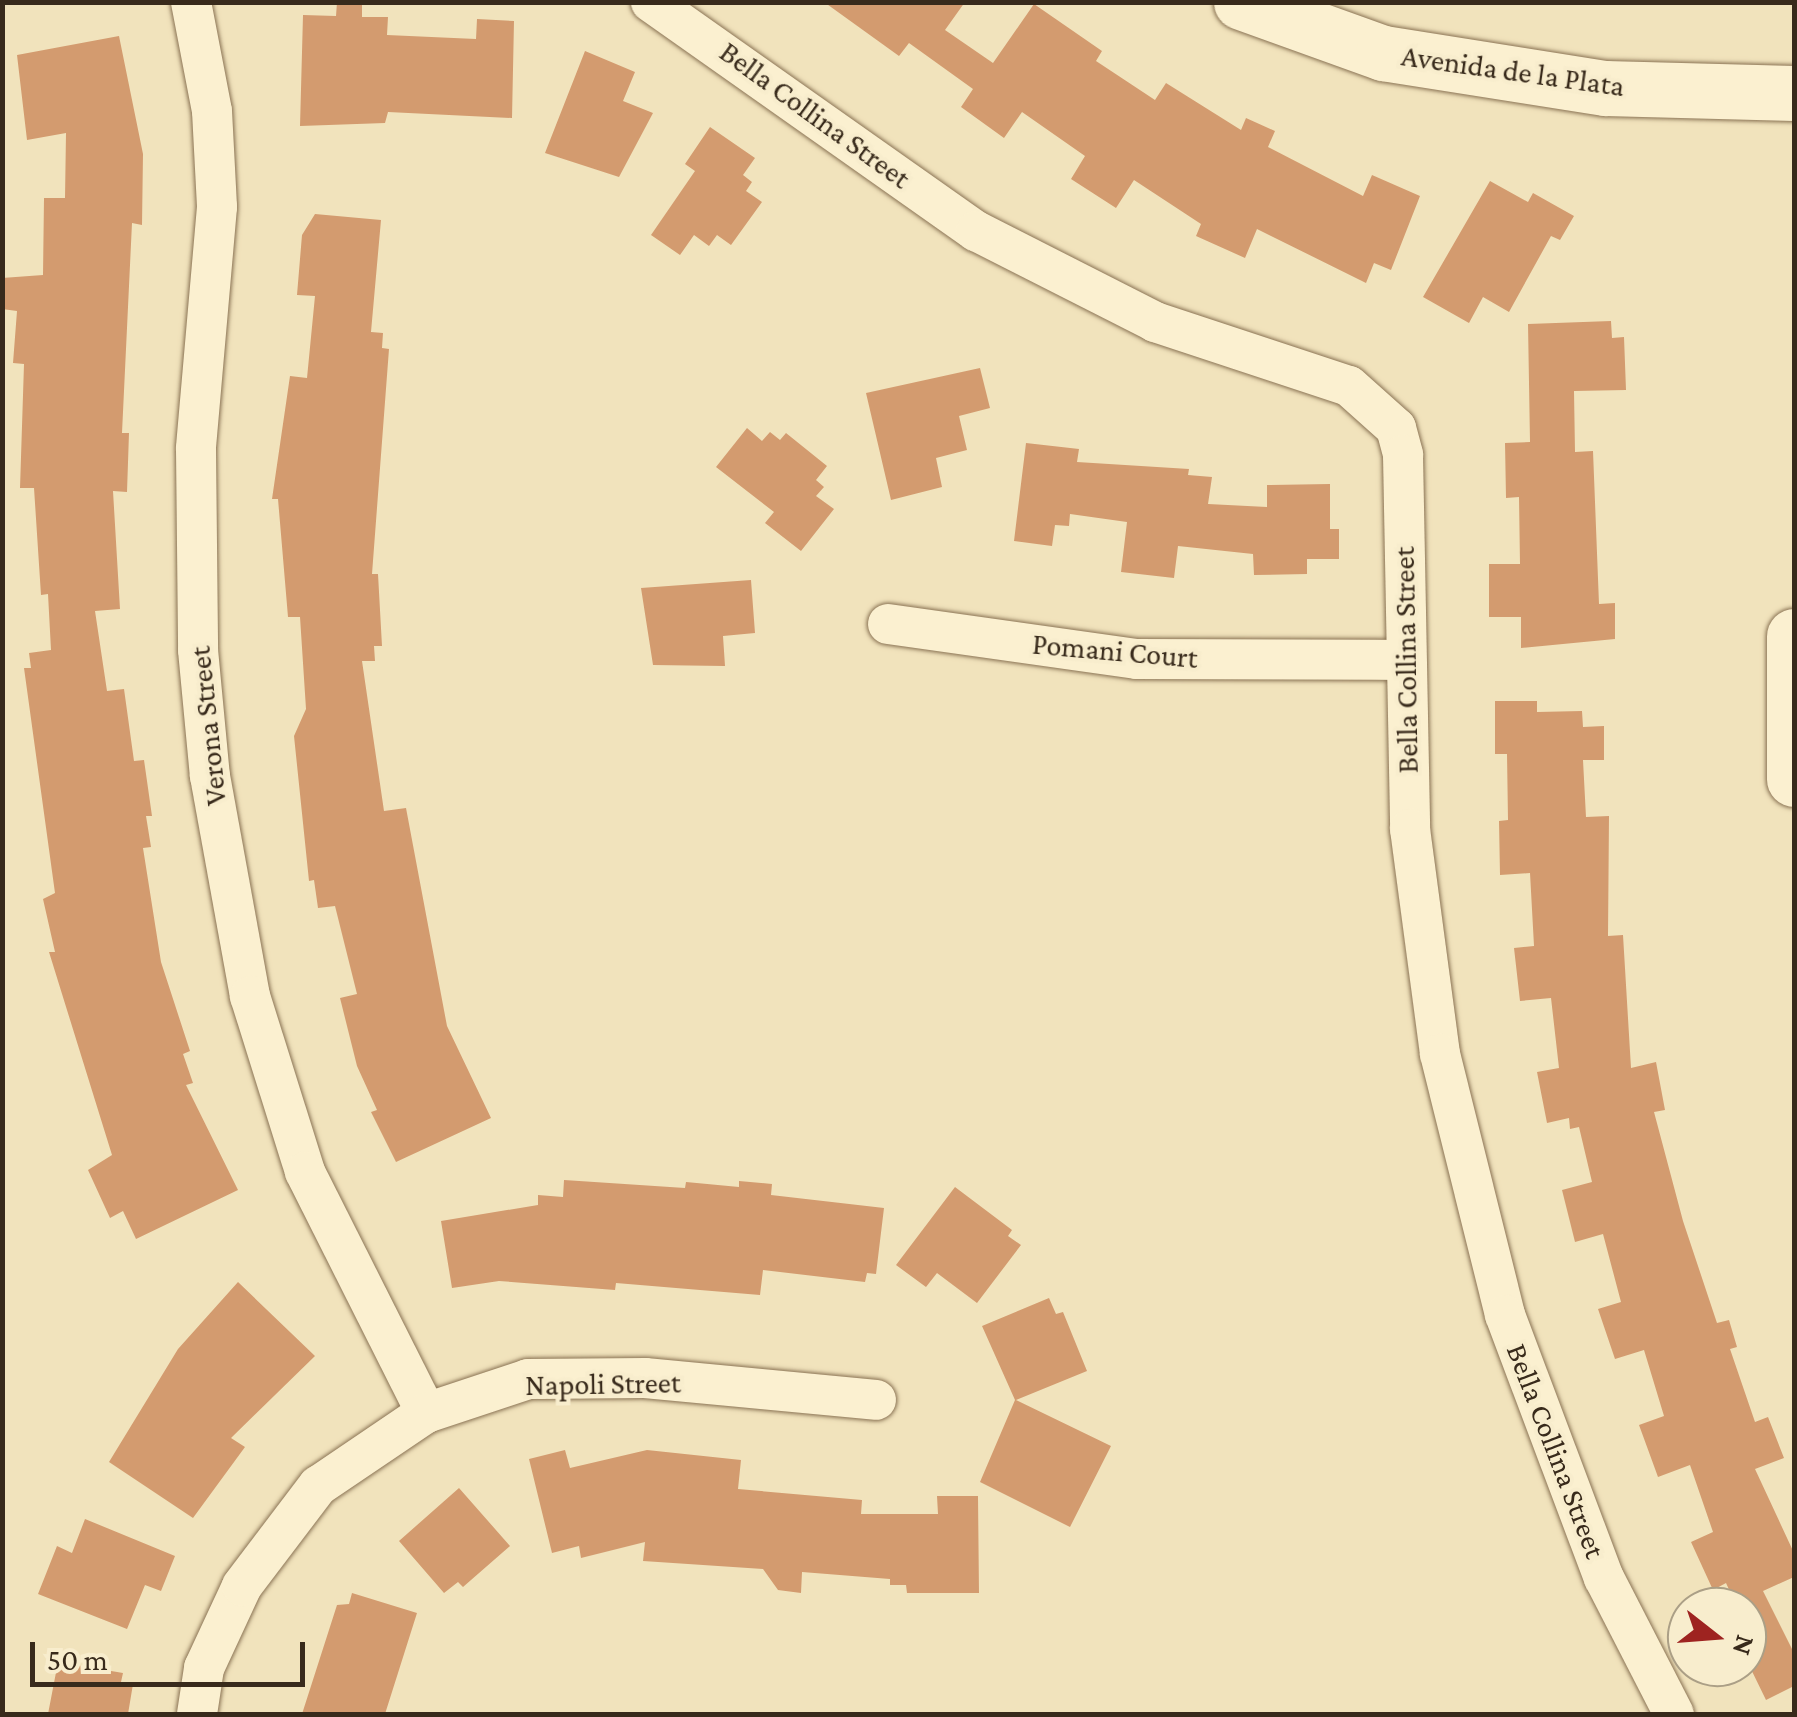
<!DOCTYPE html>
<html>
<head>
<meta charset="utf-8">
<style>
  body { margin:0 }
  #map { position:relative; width:1797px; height:1717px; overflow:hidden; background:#f1e3bc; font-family:"Crimson Pro",serif }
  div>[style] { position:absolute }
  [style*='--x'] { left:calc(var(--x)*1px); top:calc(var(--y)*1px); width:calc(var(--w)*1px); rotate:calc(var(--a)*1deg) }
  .building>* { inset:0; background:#d39b6f }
  .roads { filter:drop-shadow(0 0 2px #8a7354) drop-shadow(0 0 2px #8a7354) }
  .street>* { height:40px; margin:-20px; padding:0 20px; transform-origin:20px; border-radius:20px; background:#fbf0d0 }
  .secondary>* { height:55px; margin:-27.5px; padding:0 27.5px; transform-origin:27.5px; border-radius:27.5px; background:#fbf0d0 }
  span { translate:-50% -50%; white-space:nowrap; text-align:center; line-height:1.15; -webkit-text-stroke:8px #f8edcd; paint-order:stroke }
  .street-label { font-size:30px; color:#382a1b }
  .frame { position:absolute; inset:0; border:5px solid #382a1b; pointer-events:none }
  .north { position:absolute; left:1667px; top:1587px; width:100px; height:100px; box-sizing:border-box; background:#f8edcd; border:2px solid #ab9f86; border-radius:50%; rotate:107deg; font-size:28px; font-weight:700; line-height:40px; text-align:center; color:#382a1b }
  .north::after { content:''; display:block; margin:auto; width:35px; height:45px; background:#9e2320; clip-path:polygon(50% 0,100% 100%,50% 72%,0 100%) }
  .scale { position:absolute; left:30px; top:1642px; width:275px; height:45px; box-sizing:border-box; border:5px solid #382a1b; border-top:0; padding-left:12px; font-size:30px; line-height:35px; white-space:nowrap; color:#382a1b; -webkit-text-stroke:8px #f8edcd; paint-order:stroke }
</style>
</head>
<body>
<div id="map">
  <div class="building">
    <div style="clip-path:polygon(337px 2px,362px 2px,362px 17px,388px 17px,387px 35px,476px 39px,477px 19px,514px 21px,512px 118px,388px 112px,385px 123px,300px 126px,303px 15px,336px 16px)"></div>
    <div style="clip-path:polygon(824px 2px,965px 2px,945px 30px,993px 63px,1034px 4px,1102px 51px,1096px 61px,1155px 100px,1166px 83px,1241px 130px,1246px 118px,1275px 131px,1268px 147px,1363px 196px,1372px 175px,1420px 196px,1391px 270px,1374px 263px,1366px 283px,1257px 229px,1245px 258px,1196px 236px,1201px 224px,1134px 180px,1116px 208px,1071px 179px,1085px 156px,1022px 112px,1004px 138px,961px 107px,973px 89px,909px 43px,899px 56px)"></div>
    <div style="clip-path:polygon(119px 36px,143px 154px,142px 225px,132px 223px,122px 433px,129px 433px,127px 492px,113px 491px,120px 609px,95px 611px,107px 691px,124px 689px,134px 761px,144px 760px,152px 816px,146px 816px,151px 847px,143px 848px,161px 962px,190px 1051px,183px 1054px,193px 1083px,186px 1085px,238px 1190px,136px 1239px,123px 1211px,110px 1218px,88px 1170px,112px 1155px,49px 952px,55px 952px,43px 899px,55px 893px,24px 668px,31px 668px,29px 653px,51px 650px,48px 594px,41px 595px,34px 488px,20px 488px,24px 364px,13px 363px,17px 311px,2px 309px,2px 278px,43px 275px,44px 198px,65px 198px,66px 133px,27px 140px,17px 55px)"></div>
    <div style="clip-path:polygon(585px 51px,635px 72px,623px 101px,653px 113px,619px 177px,545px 153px)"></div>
    <div style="clip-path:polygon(710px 127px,755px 158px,743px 175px,752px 182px,746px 191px,762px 202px,731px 245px,717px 235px,709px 246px,694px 235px,680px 255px,651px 235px,695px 171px,685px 164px)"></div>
    <div style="clip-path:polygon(1490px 181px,1528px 202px,1533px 193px,1574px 216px,1560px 240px,1551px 236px,1509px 312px,1483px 297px,1469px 323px,1423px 297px)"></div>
    <div style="clip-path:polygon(315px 214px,381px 220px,371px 332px,383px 333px,382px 348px,389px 349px,372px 574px,378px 574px,382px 646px,374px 646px,375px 661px,362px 661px,384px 811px,406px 808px,447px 1026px,491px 1118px,396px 1162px,371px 1112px,377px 1110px,357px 1066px,340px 998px,357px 994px,335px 906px,318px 908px,314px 880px,309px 881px,294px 736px,306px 709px,300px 617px,288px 617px,278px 499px,272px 499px,290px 376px,307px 378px,315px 296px,297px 295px,302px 235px)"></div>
    <div style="clip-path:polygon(1611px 321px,1612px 338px,1624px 337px,1626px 390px,1574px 391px,1575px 452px,1593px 451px,1599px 604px,1615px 603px,1615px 639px,1521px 648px,1521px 617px,1489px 617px,1489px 564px,1520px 564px,1519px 497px,1506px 498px,1505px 443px,1530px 442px,1528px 324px)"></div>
    <div style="clip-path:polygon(980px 368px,990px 408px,959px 416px,967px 450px,936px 458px,942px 487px,891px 500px,866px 393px)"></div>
    <div style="clip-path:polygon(747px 428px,762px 441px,770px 432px,780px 440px,786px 433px,827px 466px,816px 480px,824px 487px,816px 496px,834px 509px,801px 551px,765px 523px,774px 512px,716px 467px)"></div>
    <div style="clip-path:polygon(1026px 443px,1079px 449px,1077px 462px,1189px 469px,1188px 475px,1212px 477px,1208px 504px,1267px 507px,1267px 485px,1330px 484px,1330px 529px,1339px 529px,1339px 559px,1307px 559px,1307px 574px,1254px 575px,1253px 554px,1178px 546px,1174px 578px,1121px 572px,1127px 522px,1070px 514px,1069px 526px,1055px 525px,1052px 546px,1014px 541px)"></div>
    <div style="clip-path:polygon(751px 580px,755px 633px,723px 636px,725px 666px,653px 665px,641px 588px)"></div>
    <div style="clip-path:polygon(1495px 701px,1537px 701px,1537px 712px,1582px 711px,1583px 727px,1604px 726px,1604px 760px,1583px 760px,1586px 817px,1609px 816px,1608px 936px,1623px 935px,1631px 1068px,1656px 1062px,1665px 1110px,1654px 1112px,1683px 1221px,1717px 1323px,1729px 1320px,1737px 1347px,1730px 1349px,1755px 1422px,1768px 1417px,1784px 1458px,1755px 1469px,1794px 1553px,1794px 1577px,1763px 1591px,1794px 1653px,1794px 1686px,1766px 1700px,1747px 1661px,1747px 1607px,1737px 1607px,1726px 1583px,1713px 1590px,1691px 1542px,1713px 1532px,1690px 1465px,1658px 1477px,1639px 1425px,1664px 1416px,1644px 1350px,1615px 1359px,1598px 1309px,1621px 1302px,1603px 1234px,1575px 1242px,1562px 1190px,1592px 1182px,1579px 1127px,1570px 1129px,1569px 1118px,1547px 1123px,1537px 1072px,1559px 1068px,1551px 998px,1520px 1001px,1514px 948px,1534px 946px,1530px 873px,1500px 875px,1499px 821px,1508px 820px,1507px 754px,1495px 754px)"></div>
    <div style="clip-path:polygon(564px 1180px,685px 1188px,686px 1182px,739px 1187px,739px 1181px,772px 1184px,771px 1195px,884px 1208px,876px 1274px,867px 1273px,865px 1282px,763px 1270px,760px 1295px,616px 1283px,615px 1290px,499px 1281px,452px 1288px,441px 1221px,538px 1205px,538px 1195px,563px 1197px)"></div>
    <div style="clip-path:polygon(955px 1187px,1012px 1230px,1008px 1236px,1021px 1245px,977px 1303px,937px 1273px,926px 1287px,896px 1265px)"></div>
    <div style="clip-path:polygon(238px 1282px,315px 1356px,231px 1438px,245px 1447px,193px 1518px,109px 1462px,178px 1349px)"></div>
    <div style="clip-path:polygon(1049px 1298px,1056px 1314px,1063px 1312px,1087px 1371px,1016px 1400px,1111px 1446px,1070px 1527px,980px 1482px,1015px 1400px,982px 1326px)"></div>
    <div style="clip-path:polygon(565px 1450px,570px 1468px,647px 1450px,741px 1460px,738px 1489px,862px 1500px,861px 1514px,938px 1514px,937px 1496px,978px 1496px,979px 1593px,907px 1593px,906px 1585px,890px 1585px,890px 1579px,802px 1572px,801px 1593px,778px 1590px,763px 1569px,643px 1561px,645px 1542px,581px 1558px,579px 1546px,552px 1553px,529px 1459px)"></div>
    <div style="clip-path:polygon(459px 1488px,510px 1546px,463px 1587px,458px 1582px,444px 1593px,399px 1541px)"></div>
    <div style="clip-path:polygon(85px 1519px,175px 1556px,161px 1591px,145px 1585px,127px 1629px,38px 1594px,57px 1546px,72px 1553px)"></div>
    <div style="clip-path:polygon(352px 1593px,417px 1613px,385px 1714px,302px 1714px,337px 1605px,349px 1604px)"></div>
    <div style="clip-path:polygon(58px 1662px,123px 1673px,121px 1682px,133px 1684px,128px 1714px,48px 1714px)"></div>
  </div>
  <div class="roads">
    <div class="street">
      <div style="--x:191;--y:2;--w:111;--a:79.1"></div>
      <div style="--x:212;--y:111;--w:96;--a:87"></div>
      <div style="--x:217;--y:207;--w:243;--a:95"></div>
      <div style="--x:196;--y:449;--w:201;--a:89.4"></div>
      <div style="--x:198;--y:650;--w:127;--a:84.6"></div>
      <div style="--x:210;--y:776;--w:224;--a:79.7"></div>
      <div style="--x:250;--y:996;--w:184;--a:72.6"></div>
      <div style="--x:305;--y:1172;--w:270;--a:63.3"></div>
      <div style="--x:651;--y:2;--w:398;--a:35.2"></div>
      <div style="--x:976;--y:231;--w:201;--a:26.9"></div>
      <div style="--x:1155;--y:322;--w:204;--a:18.3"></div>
      <div style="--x:1349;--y:386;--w:63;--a:41.8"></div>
      <div style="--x:1396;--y:428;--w:28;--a:75"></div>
      <div style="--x:1403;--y:455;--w:374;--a:88.9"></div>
      <div style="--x:1410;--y:829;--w:227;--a:82.4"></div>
      <div style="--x:1440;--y:1054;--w:269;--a:76"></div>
      <div style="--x:1505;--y:1315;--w:281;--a:69.4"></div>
      <div style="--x:1604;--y:1578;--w:153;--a:62.8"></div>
      <div style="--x:888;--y:624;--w:251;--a:8"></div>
      <div style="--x:1137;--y:659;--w:266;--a:0.2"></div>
      <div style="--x:197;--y:1714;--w:47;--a:-81.3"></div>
      <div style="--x:204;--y:1668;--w:90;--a:-65.1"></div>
      <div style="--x:242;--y:1586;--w:126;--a:-52.8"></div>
      <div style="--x:318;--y:1486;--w:130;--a:-34.1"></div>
      <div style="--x:426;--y:1413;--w:108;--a:-18.4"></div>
      <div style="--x:528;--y:1379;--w:117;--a:-0.5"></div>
      <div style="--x:645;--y:1378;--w:232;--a:5.4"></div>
    </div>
    <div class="secondary">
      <div style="--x:1241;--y:2;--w:151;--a:19.8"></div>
      <div style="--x:1383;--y:53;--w:225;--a:9"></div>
      <div style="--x:1605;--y:88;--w:189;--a:1.5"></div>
      <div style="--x:1794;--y:636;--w:143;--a:90"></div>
    </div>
  </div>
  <div class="street-label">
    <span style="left:1513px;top:71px;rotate:8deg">Avenida de la Plata</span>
    <span style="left:815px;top:115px;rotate:36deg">Bella Collina Street</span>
    <span style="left:1115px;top:651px;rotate:5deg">Pomani Court</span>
    <span style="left:1406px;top:660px;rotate:-91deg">Bella Collina Street</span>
    <span style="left:208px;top:726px;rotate:-96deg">Verona Street</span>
    <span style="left:603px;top:1384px;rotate:-1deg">Napoli Street</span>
    <span style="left:1556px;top:1451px;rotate:69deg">Bella Collina Street</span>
  </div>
  <div class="frame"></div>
  <div class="north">N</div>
  <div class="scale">50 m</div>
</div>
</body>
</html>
